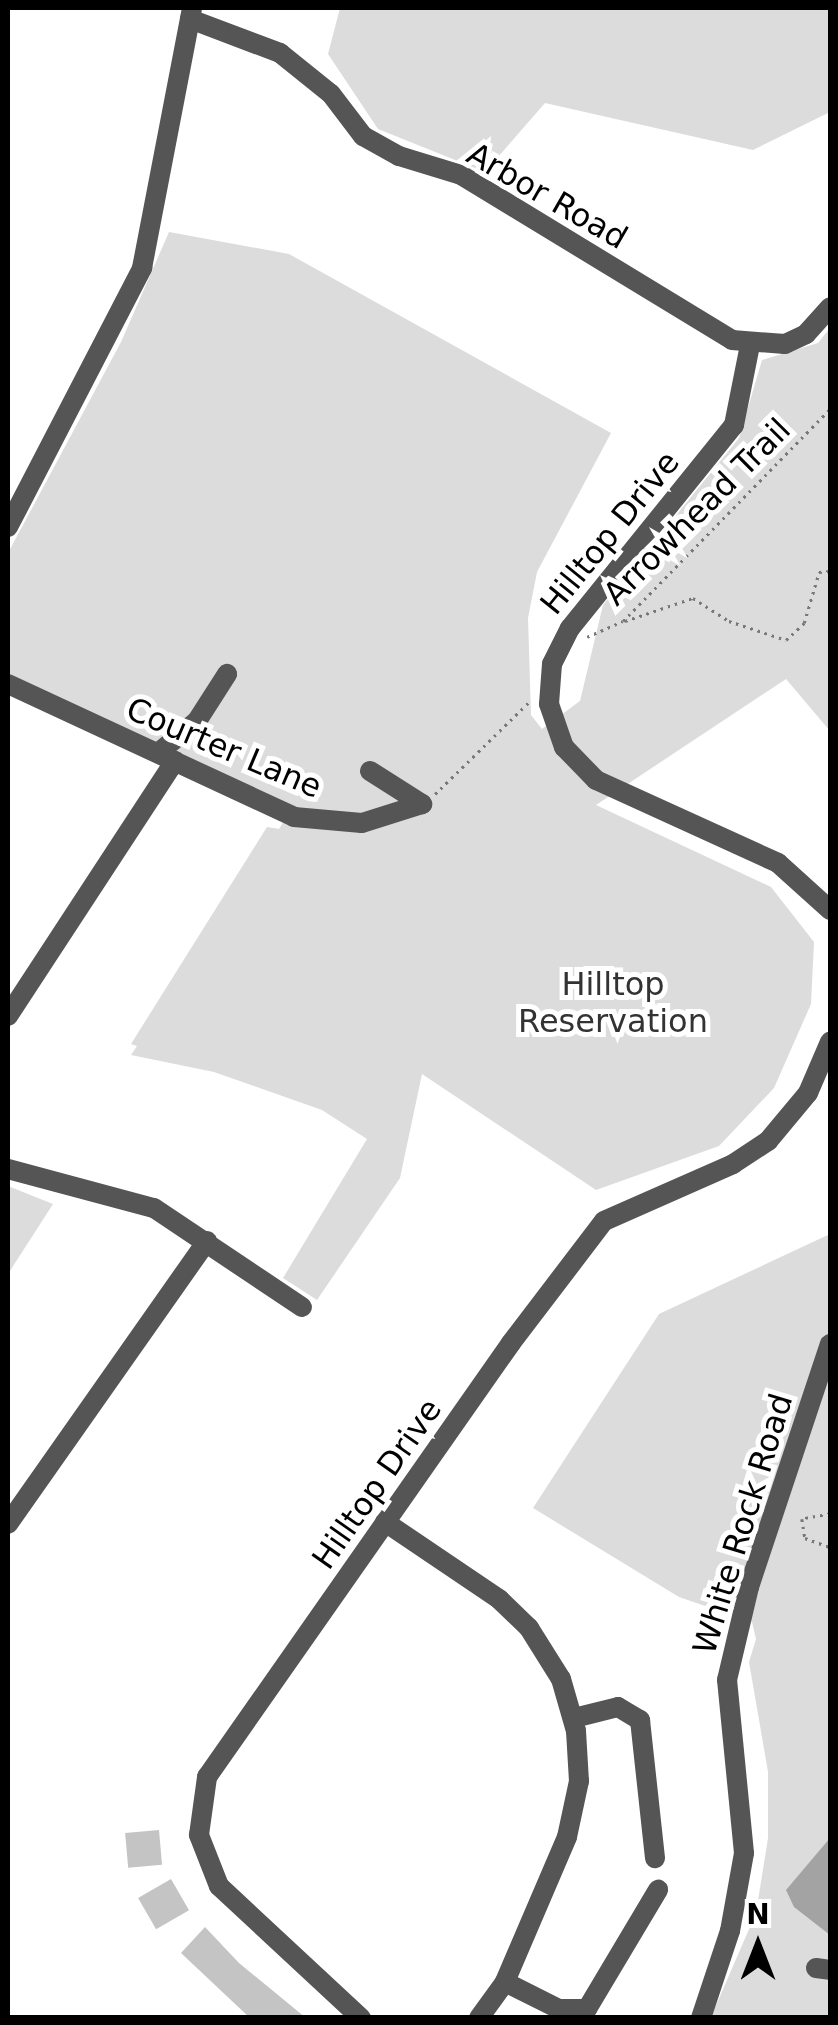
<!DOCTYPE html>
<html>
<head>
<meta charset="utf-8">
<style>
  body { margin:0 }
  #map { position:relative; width:838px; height:2025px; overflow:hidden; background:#fff; font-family:"DejaVu Sans",sans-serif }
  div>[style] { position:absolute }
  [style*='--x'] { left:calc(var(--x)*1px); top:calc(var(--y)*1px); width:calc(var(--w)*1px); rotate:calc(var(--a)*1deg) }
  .green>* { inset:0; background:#dcdcdc }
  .water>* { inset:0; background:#a3a3a3 }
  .building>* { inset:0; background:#c4c4c4; transform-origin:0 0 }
  .path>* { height:2.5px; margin-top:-1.25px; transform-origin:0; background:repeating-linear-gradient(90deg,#777 0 2.5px,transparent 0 7.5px) }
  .minor>* { height:20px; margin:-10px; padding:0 10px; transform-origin:10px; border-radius:10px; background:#555 }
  span { translate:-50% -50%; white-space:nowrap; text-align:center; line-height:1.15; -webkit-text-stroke:10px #fff; paint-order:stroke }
  .street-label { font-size:32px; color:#000 }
  .park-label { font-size:32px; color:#333 }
  .frame { position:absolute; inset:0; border:10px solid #000; pointer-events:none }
  .north { position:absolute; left:708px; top:1895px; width:100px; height:100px; -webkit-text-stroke:8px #fff; paint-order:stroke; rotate:0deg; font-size:28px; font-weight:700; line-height:40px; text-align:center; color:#000 }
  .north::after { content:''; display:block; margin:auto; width:35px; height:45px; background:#000; clip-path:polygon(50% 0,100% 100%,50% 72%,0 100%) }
</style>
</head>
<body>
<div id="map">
  <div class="green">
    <div style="clip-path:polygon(340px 8px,830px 8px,830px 112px,753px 150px,545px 103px,485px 172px,378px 129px,328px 54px)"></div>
    <div style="clip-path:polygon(169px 232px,289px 254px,611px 433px,537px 572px,528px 618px,531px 715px,542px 729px,580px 701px,603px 605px,739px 438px,762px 360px,818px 343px,830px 328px,830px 731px,786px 679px,596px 805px,771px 887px,814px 942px,811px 1004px,774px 1088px,719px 1146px,596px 1190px,422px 1074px,400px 1178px,317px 1300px,283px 1278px,367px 1139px,322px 1110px,214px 1072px,131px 1055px,137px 1046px,131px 1044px,267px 827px,279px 829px,289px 812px,8px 673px,8px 553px,121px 342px)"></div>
    <div style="clip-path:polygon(8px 1186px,53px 1204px,8px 1274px)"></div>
    <div style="clip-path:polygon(830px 1234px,830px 2017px,711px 2017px,756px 1913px,768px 1838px,768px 1772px,749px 1662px,756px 1639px,752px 1622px,679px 1597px,533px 1508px,659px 1314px)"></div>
  </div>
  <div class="water">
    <div style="clip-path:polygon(830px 1838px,830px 1935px,794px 1907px,786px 1890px)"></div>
  </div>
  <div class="building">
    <div style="left:159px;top:1830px;width:35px;height:34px;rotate:85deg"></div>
    <div style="left:171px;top:1879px;width:36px;height:38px;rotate:60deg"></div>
    <div style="clip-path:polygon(205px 1927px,239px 1963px,306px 2018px,250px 2018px,181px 1953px)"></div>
  </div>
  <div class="path">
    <div style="--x:625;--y:621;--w:72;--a:-18.7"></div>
    <div style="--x:693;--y:598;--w:43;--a:32.6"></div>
    <div style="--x:729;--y:621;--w:60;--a:18.4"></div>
    <div style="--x:786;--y:640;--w:25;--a:-43"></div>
    <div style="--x:804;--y:623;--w:53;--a:-73.6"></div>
    <div style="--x:819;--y:572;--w:11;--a:-5"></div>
    <div style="--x:587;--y:637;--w:39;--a:-24"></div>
    <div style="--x:623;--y:621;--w:296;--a:-45.7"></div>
    <div style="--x:435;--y:794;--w:132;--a:-44.4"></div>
    <div style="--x:830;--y:1514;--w:28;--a:170"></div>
    <div style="--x:802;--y:1519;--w:19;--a:81"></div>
    <div style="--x:805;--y:1538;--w:27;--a:20"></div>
  </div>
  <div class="minor">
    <div style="--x:190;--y:19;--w:96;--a:20.7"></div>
    <div style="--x:280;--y:53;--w:65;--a:38.8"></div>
    <div style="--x:331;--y:94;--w:53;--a:52.7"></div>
    <div style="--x:363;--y:136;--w:41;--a:29.1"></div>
    <div style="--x:399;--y:156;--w:65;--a:17"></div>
    <div style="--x:461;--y:175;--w:317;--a:31.3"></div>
    <div style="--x:732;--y:340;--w:53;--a:4.3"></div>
    <div style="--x:785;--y:344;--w:23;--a:-25"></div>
    <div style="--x:806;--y:334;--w:36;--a:-48"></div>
    <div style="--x:750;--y:345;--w:82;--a:101.3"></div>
    <div style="--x:734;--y:425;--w:261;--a:128.9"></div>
    <div style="--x:570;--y:628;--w:40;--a:116.6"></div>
    <div style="--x:552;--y:664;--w:40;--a:94.3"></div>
    <div style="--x:549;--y:704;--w:46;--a:70.8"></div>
    <div style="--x:564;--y:747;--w:46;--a:45.9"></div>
    <div style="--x:596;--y:780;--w:200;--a:24.5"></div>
    <div style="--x:778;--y:863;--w:70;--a:42.1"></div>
    <div style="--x:8;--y:527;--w:292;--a:-62.6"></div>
    <div style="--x:142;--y:268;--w:264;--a:-79.1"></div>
    <div style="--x:8;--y:684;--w:315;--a:24.9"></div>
    <div style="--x:294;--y:817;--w:68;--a:5"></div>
    <div style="--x:362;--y:823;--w:63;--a:-17.6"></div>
    <div style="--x:158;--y:753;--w:50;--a:-39.4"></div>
    <div style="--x:197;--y:721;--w:56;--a:-57.4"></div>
    <div style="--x:370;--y:771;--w:62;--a:32.4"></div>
    <div style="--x:8;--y:1016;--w:305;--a:-56.8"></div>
    <div style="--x:8;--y:1169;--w:151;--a:15"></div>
    <div style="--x:154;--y:1208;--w:178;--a:33.8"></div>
    <div style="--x:385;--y:1522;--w:138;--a:34"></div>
    <div style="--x:499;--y:1599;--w:42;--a:44"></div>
    <div style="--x:529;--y:1628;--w:60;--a:57.9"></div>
    <div style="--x:561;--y:1679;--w:54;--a:73.9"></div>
    <div style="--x:576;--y:1731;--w:50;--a:86.6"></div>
    <div style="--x:579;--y:1781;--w:57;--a:102.1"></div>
    <div style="--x:567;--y:1837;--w:158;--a:113.2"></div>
    <div style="--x:505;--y:1982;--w:44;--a:125.8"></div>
    <div style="--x:8;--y:1524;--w:346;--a:-54.9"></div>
    <div style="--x:574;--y:1718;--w:45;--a:-14"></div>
    <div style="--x:618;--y:1707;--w:26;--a:31"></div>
    <div style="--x:640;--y:1720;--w:139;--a:83.8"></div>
    <div style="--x:816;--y:1968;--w:14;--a:8"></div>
    <div style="--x:505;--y:1982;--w:60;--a:26.6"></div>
    <div style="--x:559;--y:2009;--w:28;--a:0"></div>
    <div style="--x:587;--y:2009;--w:139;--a:-59.2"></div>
    <div style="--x:361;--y:2018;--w:194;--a:-137.1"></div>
    <div style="--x:219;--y:1886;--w:55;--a:-111.4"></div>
    <div style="--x:199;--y:1835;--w:59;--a:-82.1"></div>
    <div style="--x:207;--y:1777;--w:530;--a:-54.99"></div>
    <div style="--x:511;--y:1343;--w:153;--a:-52.7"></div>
    <div style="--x:604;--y:1221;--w:141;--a:-23.8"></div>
    <div style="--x:733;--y:1164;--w:42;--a:-33.3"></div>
    <div style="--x:768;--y:1141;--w:62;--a:-50.2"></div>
    <div style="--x:808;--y:1093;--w:56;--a:-66.7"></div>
    <div style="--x:701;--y:2018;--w:92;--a:-71.6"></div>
    <div style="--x:730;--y:1931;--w:79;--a:-79.8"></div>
    <div style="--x:744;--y:1853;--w:174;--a:-95.6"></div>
    <div style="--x:727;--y:1680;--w:96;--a:-76.7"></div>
    <div style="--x:749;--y:1587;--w:256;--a:-71.6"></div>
  </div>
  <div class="street-label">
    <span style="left:547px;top:196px;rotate:30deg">Arbor Road</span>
    <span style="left:697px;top:512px;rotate:-45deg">Arrowhead Trail</span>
    <span style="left:610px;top:533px;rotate:-51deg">Hilltop Drive</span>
    <span style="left:224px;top:748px;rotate:23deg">Courter Lane</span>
    <span style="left:377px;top:1484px;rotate:-55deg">Hilltop Drive</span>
    <span style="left:743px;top:1524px;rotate:-73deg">White Rock Road</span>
  </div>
  <div class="park-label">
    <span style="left:613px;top:1003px">Hilltop<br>Reservation</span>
  </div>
  <div class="frame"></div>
  <div class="north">N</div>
</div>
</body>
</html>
